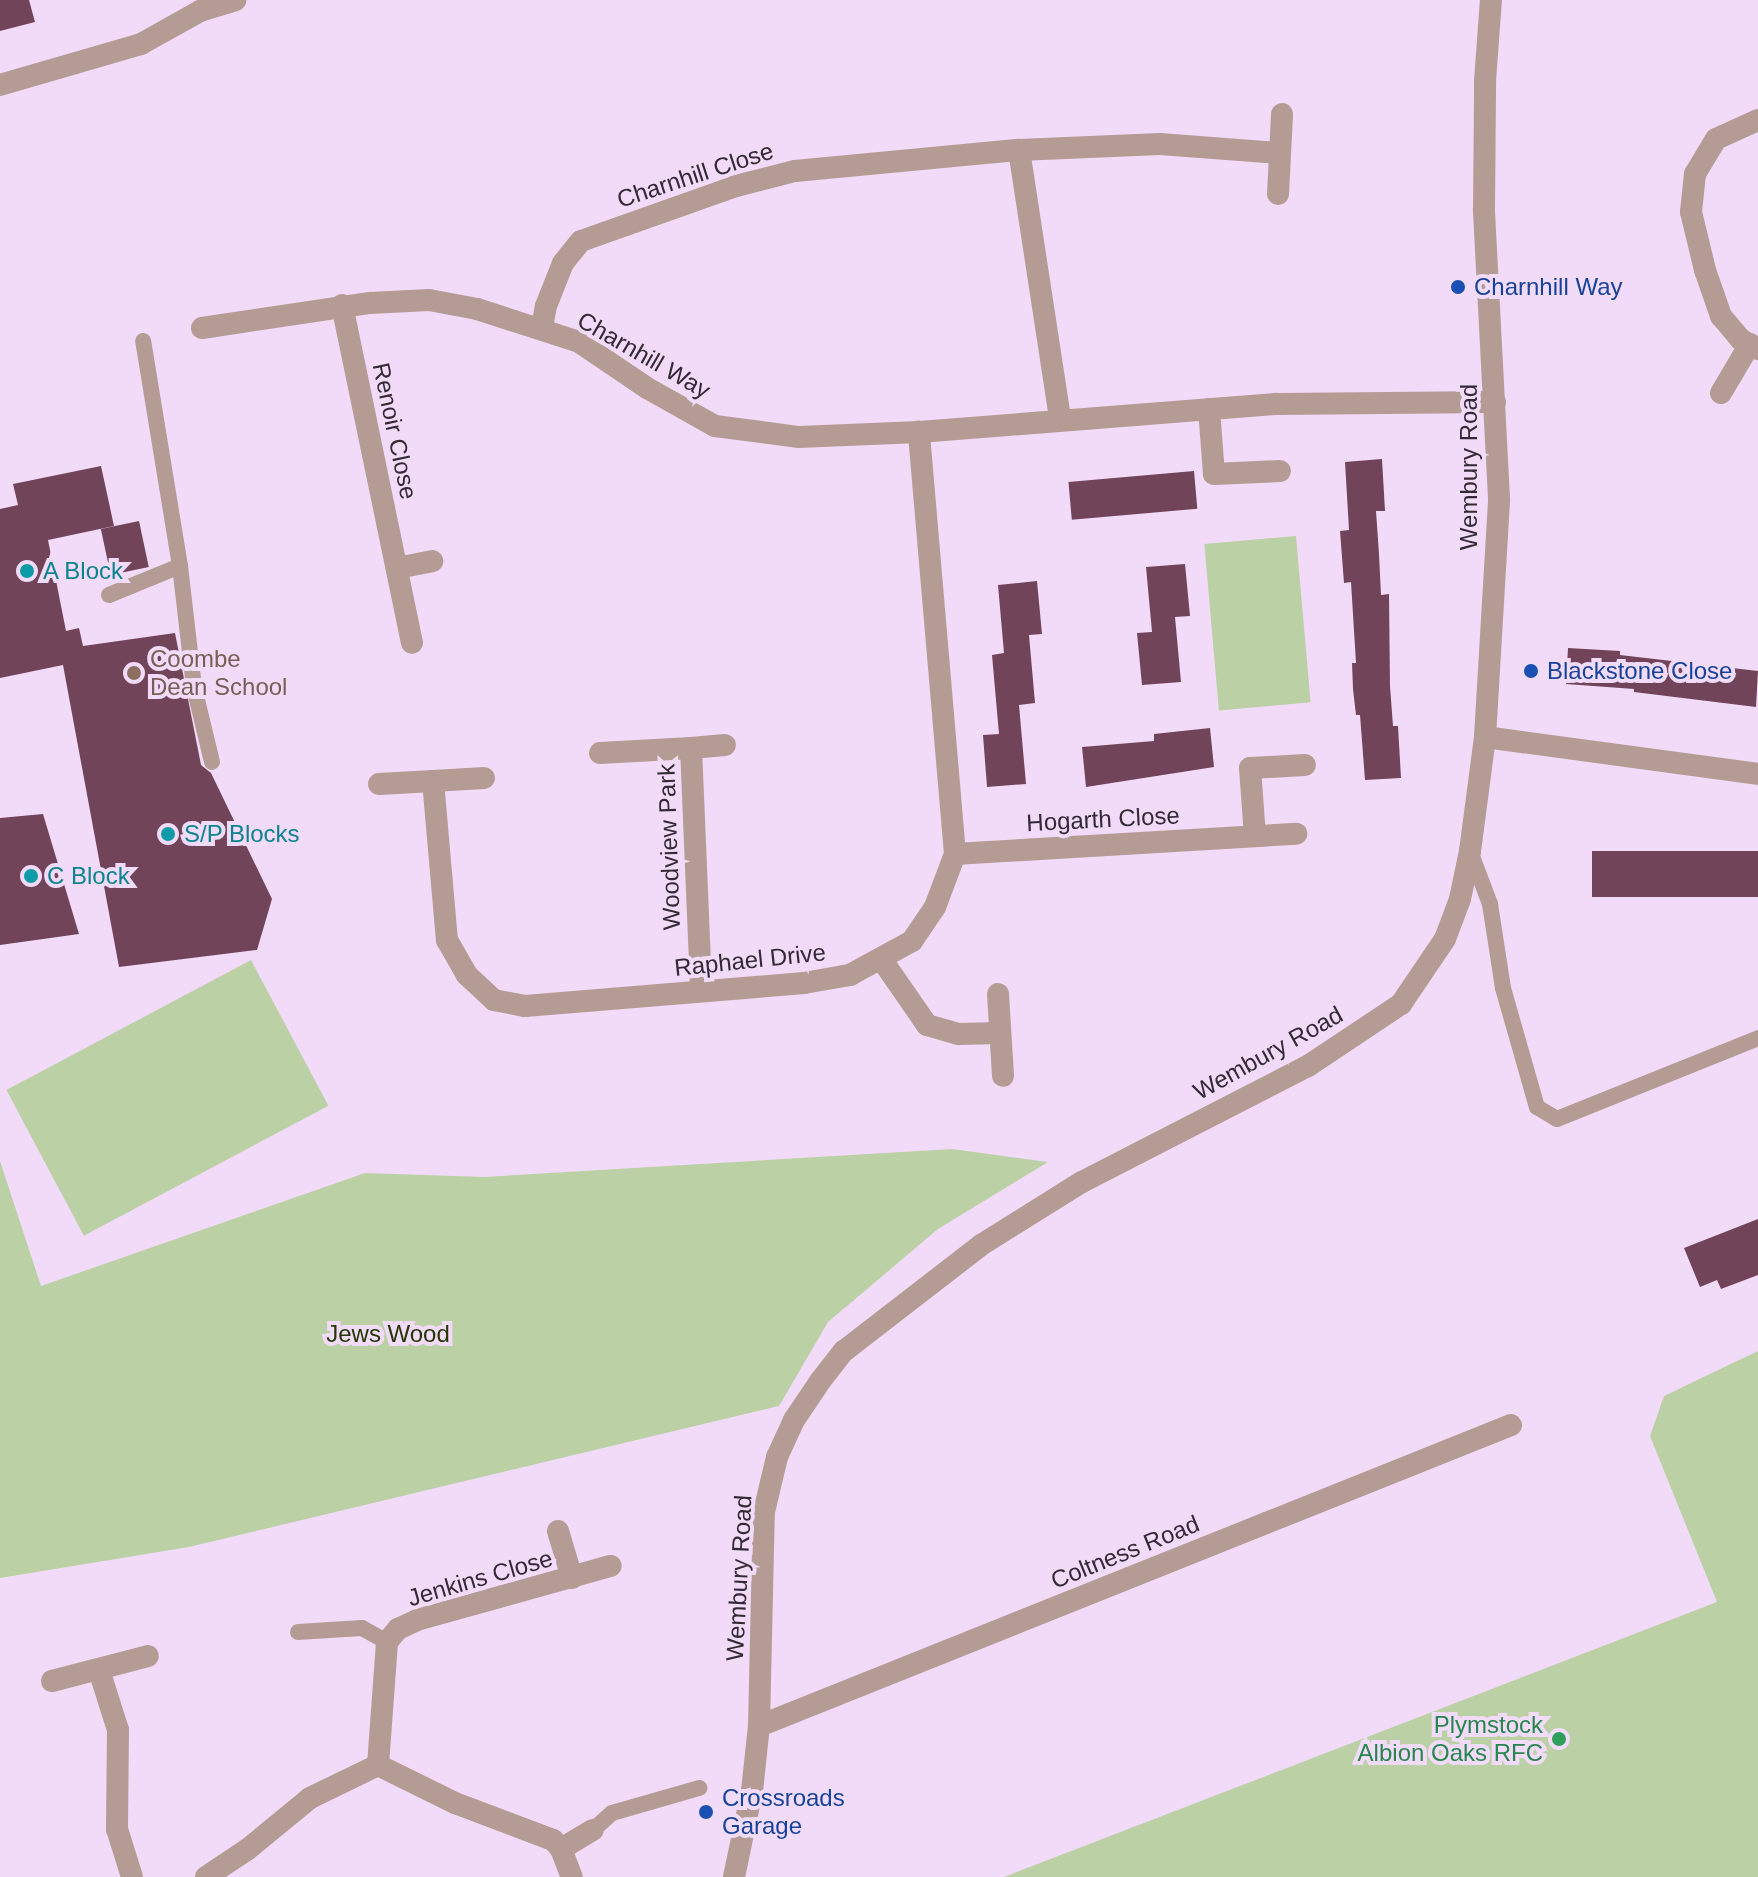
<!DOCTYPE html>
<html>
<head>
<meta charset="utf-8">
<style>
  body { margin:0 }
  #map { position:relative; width:1758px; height:1877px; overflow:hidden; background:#f2dbf8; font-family:Arial,sans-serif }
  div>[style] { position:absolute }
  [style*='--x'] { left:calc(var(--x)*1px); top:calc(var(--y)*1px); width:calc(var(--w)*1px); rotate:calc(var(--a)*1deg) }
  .green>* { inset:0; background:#bcd0a6; transform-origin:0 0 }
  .building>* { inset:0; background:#71445a; transform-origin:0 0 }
  .service>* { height:16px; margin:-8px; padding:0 8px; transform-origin:8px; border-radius:8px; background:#b49c94 }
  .minor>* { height:22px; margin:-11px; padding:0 11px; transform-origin:11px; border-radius:11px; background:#b49c94 }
  .tertiary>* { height:22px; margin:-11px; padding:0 11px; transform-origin:11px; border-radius:11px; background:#b49c94 }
  .dots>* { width:22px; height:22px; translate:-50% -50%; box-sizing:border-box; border:4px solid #f2dbf8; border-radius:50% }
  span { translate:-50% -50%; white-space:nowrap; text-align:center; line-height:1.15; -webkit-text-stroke:8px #f2dbf8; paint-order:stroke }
  .street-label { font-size:24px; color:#332a35 }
  .transit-label { font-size:24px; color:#164399 }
  .left { translate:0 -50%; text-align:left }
  .culture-label { font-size:24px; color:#0d838f }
  .education-label { font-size:24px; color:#785e54 }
  .park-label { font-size:24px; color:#243701 }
  .leisure-label { font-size:24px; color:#27864d }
  .right { translate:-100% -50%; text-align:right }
</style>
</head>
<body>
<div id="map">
  <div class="green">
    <div style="left:1296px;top:536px;width:167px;height:92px;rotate:85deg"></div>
    <div style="left:251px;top:960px;width:165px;height:277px;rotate:62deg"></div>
    <div style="clip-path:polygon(952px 1149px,1048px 1162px,938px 1229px,828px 1322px,779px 1406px,189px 1547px,0 1578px,0 1161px,41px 1286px,365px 1173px,484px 1177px)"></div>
    <div style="clip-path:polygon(1758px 1351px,1758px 1877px,1004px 1877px,1717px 1602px,1650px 1436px,1664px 1396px)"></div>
  </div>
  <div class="building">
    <div style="clip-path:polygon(0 0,29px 0,35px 22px,0 31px)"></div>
    <div style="clip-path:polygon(1382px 459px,1385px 511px,1376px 511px,1379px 554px,1381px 595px,1389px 594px,1390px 686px,1393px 726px,1398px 726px,1401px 778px,1365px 780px,1360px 715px,1356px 715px,1353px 689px,1352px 663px,1356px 663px,1351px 582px,1344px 583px,1340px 531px,1349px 530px,1345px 462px)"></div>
    <div style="clip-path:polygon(101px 466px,114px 526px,48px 540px,66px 631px,79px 628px,83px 646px,175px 633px,201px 765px,211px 773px,272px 899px,257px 950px,119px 967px,63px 665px,0 678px,0 509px,18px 505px,13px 484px)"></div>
    <div style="left:1194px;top:471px;width:38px;height:126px;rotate:85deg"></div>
    <div style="left:139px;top:521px;width:47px;height:39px;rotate:78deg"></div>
    <div style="clip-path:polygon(1185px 564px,1190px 616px,1175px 617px,1181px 682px,1142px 685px,1137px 633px,1152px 632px,1146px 567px)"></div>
    <div style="clip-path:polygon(1037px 581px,1042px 634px,1029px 635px,1035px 703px,1019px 705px,1026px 784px,987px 787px,983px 735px,999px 734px,992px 655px,1004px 653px,998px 585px)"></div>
    <div style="clip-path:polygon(1568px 648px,1620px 651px,1620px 655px,1758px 671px,1756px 707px,1634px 692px,1634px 689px,1566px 684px)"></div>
    <div style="clip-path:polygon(1210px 728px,1214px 767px,1086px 787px,1082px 747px,1154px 741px,1154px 734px)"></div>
    <div style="clip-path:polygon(43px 814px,79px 934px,0 945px,0 818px)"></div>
    <div style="left:1758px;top:851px;width:46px;height:166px;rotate:90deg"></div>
    <div style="clip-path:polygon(1758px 1219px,1758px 1275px,1721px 1289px,1717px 1280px,1700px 1287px,1684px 1248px)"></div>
  </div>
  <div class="service">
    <div style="--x:180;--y:566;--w:122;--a:83.4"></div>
    <div style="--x:194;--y:687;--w:77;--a:76.5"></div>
    <div style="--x:109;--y:595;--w:77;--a:-22.2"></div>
    <div style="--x:180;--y:566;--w:228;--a:-99.3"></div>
    <div style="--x:1470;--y:851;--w:57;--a:69.3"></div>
    <div style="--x:1490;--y:904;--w:85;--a:81.2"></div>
    <div style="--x:1503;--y:988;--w:124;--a:74.1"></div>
    <div style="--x:1537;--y:1107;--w:23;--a:31"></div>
    <div style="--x:1557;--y:1119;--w:217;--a:-21.9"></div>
    <div style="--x:298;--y:1632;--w:64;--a:-3.6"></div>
    <div style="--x:362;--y:1628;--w:29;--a:29"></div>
    <div style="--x:593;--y:1830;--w:25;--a:-42"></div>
    <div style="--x:612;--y:1813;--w:91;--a:-16"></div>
  </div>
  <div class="minor">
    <div style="--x:0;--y:85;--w:147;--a:-16.2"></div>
    <div style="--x:141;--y:44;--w:68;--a:-29.2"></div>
    <div style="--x:200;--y:11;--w:37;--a:-17"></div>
    <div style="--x:1758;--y:120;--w:46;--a:155.7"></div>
    <div style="--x:1716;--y:139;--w:41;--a:121"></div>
    <div style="--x:1695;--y:174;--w:38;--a:96"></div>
    <div style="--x:1691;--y:212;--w:60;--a:76.4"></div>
    <div style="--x:1705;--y:270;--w:49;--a:70.8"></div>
    <div style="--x:1721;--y:316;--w:30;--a:50"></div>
    <div style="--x:1740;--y:339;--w:21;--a:29"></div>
    <div style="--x:1019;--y:150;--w:272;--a:81.3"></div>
    <div style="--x:1278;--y:194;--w:80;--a:-87.1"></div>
    <div style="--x:342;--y:305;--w:345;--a:78.3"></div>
    <div style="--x:202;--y:328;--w:170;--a:-8.5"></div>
    <div style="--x:370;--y:303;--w:59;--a:-2.9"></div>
    <div style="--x:429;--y:300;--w:49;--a:10.6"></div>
    <div style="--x:477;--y:309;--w:107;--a:17.9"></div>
    <div style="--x:579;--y:342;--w:82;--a:34.1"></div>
    <div style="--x:647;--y:388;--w:78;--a:29.2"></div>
    <div style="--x:715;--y:426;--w:85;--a:7.5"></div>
    <div style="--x:799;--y:437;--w:120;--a:-2.4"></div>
    <div style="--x:919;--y:432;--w:359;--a:-4.5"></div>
    <div style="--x:1277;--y:404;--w:218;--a:-0.5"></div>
    <div style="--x:542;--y:328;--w:22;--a:-80"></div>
    <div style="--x:546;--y:306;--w:46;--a:-68.4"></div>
    <div style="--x:563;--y:263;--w:28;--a:-51"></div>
    <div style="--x:581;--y:241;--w:164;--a:-19.5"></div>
    <div style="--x:736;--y:186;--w:61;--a:-14.3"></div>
    <div style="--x:795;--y:171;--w:225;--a:-5.4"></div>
    <div style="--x:1019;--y:150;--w:141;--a:-2.4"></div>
    <div style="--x:1160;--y:144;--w:119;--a:4.3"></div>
    <div style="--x:1721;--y:393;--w:57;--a:-59.4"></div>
    <div style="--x:1209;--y:409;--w:65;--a:85.6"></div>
    <div style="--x:1214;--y:474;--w:66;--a:-2.6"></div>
    <div style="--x:397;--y:568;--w:36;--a:-11"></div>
    <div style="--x:1485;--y:737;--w:275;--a:7.7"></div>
    <div style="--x:691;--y:748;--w:34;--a:-5"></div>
    <div style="--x:600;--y:753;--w:91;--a:-3.1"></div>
    <div style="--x:691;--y:748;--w:243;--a:87.6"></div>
    <div style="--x:433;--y:781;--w:51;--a:-3.4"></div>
    <div style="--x:379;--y:784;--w:54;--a:-3.2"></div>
    <div style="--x:433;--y:781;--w:160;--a:85"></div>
    <div style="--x:447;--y:940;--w:40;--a:60.3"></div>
    <div style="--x:467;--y:975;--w:37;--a:43"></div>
    <div style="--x:494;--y:1000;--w:32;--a:11"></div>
    <div style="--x:525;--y:1006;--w:280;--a:-4.7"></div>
    <div style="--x:804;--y:983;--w:47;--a:-9.9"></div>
    <div style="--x:850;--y:975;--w:71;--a:-28.7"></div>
    <div style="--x:912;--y:941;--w:41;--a:-55.9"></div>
    <div style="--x:935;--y:907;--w:57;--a:-69.3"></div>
    <div style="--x:955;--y:854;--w:424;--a:-94.9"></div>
    <div style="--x:1255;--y:836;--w:68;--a:-94.2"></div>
    <div style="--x:1250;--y:768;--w:55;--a:-3.1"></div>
    <div style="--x:955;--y:854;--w:342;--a:-3.4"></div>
    <div style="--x:882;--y:960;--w:79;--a:55.3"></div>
    <div style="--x:927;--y:1025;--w:33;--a:16"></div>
    <div style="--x:959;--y:1034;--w:41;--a:-1.4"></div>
    <div style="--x:998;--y:994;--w:82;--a:86.5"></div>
    <div style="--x:558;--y:1531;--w:49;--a:73.4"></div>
    <div style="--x:99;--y:1670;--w:63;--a:72.4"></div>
    <div style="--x:118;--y:1730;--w:99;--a:90.6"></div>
    <div style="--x:117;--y:1829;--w:50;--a:72.6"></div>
    <div style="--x:52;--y:1681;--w:99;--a:-14.6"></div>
    <div style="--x:759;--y:1726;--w:810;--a:-21.81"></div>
    <div style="--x:378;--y:1765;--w:86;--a:26.3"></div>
    <div style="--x:455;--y:1803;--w:105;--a:20.7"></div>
    <div style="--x:553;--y:1840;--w:12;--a:48"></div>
    <div style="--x:561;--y:1849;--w:30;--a:69"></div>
    <div style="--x:561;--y:1849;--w:37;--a:-31"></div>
    <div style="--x:206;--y:1877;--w:50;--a:-33.7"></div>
    <div style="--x:248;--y:1849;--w:80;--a:-39.4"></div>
    <div style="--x:310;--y:1798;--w:76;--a:-25.9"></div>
    <div style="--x:378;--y:1765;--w:123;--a:-85.8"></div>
    <div style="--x:387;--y:1642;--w:17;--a:-50"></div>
    <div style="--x:398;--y:1629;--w:21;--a:-25"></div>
    <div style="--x:417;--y:1620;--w:201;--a:-15.6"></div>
  </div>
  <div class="tertiary">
    <div style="--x:734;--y:1877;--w:88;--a:-78.2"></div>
    <div style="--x:752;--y:1791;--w:65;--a:-83.9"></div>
    <div style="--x:759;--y:1726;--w:214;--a:-88.7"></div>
    <div style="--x:764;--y:1512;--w:57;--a:-76.7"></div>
    <div style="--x:777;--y:1457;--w:41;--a:-65.3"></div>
    <div style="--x:794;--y:1420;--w:48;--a:-56"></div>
    <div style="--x:821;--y:1380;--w:37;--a:-52"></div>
    <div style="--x:844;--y:1351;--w:173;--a:-37.7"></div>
    <div style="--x:981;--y:1245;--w:119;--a:-32"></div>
    <div style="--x:1082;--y:1182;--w:254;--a:-27.2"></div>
    <div style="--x:1308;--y:1066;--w:112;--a:-33.7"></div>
    <div style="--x:1401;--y:1004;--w:78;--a:-55.9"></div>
    <div style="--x:1445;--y:939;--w:43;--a:-69.4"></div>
    <div style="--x:1460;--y:899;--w:49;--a:-78.2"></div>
    <div style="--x:1470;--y:851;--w:115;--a:-82.5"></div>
    <div style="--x:1485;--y:737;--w:239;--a:-86.6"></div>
    <div style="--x:1499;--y:498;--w:290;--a:-93"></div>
    <div style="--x:1484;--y:208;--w:127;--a:-89.5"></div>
    <div style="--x:1485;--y:81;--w:81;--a:-85.8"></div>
  </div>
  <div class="dots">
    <div style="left:1458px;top:287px;background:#1a4fb4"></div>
    <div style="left:27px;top:571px;background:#0f9aa8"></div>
    <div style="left:1531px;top:671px;background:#1a4fb4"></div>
    <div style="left:134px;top:673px;background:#8d6e63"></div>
    <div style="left:168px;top:834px;background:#0f9aa8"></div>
    <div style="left:31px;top:876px;background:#0f9aa8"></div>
    <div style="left:1559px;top:1739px;background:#2e9e5b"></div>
    <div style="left:706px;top:1812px;background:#1a4fb4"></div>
  </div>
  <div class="street-label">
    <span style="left:695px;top:175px;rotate:-18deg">Charnhill Close</span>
    <span style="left:644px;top:355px;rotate:30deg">Charnhill Way</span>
    <span style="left:395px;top:431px;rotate:78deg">Renoir Close</span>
    <span style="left:1469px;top:467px;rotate:-90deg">Wembury Road</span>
    <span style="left:1103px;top:819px;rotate:-3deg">Hogarth Close</span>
    <span style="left:669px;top:847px;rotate:-92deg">Woodview Park</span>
    <span style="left:750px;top:960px;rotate:-6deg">Raphael Drive</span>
    <span style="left:1268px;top:1053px;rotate:-29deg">Wembury Road</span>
    <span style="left:1125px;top:1552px;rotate:-22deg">Coltness Road</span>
    <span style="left:480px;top:1578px;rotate:-16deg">Jenkins Close</span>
    <span style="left:739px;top:1578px;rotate:-87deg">Wembury Road</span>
  </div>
  <div class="transit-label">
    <span class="left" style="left:1474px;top:287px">Charnhill Way</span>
    <span class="left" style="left:1547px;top:671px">Blackstone Close</span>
    <span class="left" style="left:722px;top:1812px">Crossroads<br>Garage</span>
  </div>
  <div class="culture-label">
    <span class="left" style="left:43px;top:571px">A Block</span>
    <span class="left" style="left:184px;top:834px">S/P Blocks</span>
    <span class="left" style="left:47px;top:876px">C Block</span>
  </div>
  <div class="education-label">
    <span class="left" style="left:150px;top:673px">Coombe<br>Dean School</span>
  </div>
  <div class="park-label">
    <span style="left:388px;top:1334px">Jews Wood</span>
  </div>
  <div class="leisure-label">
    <span class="right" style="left:1543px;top:1739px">Plymstock<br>Albion Oaks RFC</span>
  </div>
</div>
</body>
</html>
